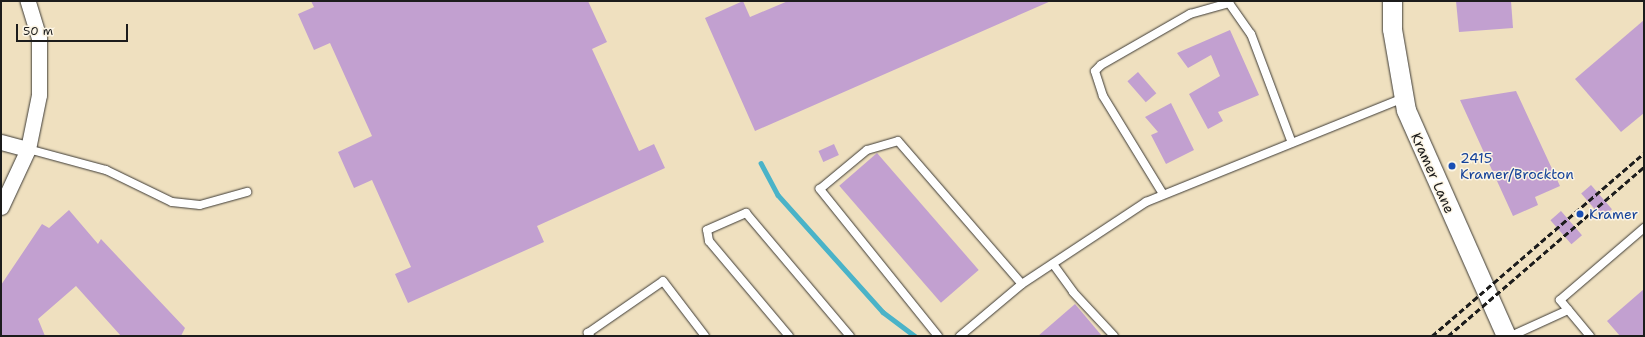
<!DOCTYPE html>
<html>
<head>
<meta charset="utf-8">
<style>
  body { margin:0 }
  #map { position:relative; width:1645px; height:337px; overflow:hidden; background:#efe0bf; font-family:"Shantell Sans",sans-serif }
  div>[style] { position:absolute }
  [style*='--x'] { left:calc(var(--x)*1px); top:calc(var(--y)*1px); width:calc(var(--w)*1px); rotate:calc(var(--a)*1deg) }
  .stream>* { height:4.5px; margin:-2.25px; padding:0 2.25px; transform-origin:2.25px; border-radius:2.25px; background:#4ab3c8 }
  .building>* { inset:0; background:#c2a0d0; transform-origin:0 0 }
  .roads { filter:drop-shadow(0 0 1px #3c3934) drop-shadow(0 0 1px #3c3934) }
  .service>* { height:8px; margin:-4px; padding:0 4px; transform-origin:4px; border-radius:4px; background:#fff }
  .minor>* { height:15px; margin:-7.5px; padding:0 7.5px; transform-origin:7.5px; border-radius:7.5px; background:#fff }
  .tertiary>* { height:19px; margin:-9.5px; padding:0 9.5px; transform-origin:9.5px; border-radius:9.5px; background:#fff }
  .rail>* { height:3px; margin-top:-1.5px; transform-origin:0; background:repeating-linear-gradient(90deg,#1c1c1c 0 6px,transparent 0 9px) }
  .dots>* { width:11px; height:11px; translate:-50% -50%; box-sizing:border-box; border:2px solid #fcf5e5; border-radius:50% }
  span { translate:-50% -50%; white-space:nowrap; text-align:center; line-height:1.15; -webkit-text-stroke:3px #fcf5e5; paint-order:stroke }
  .transit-label { font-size:14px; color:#164399 }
  .left { translate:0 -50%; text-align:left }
  .street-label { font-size:14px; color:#1c1c1c }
  .frame { position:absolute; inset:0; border:2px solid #1c1c1c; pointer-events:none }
  .scale { position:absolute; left:16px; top:24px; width:112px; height:18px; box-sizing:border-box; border:2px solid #1c1c1c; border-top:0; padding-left:5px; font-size:12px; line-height:14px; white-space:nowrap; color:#1c1c1c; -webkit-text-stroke:3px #fcf5e5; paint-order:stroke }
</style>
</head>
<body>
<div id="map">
  <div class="stream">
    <div style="--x:761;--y:163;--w:36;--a:62"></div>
    <div style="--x:778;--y:195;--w:157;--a:48.1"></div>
    <div style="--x:883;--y:312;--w:40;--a:37"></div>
  </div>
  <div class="building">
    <div style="clip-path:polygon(311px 1px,588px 1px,607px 42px,592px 49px,639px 151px,654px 144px,665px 168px,537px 226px,544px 242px,408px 303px,395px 274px,411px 267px,372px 180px,354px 188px,338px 152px,372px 136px,330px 43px,314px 50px,298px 14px,314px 7px)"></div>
    <div style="clip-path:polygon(743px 1px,750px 17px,788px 1px,1051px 1px,755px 131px,705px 18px)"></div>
    <div style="clip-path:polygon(1456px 1px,1511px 1px,1513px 28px,1459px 32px)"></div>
    <div style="clip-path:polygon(1644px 20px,1644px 113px,1621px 132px,1575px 79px)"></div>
    <div style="clip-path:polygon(1230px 30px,1259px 95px,1218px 112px,1223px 121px,1208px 129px,1189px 94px,1220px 76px,1211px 55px,1188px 68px,1177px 53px)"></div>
    <div style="left:1138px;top:72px;width:28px;height:14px;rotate:49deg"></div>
    <div style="clip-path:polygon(1516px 91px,1560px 186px,1535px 197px,1538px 205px,1513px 216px,1460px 100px)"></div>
    <div style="clip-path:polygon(1171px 103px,1194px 150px,1166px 164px,1151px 135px,1158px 132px,1145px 117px)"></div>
    <div style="left:834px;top:144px;width:12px;height:17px;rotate:66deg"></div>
    <div style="left:877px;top:153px;width:155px;height:50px;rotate:49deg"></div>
    <div style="left:1591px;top:185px;width:32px;height:13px;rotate:49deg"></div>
    <div style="clip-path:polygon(69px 210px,98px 244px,101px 239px,185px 328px,181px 336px,121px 336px,76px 286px,38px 319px,45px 336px,1px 336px,1px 285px,42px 224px,49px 228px)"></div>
    <div style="left:1561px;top:211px;width:32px;height:14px;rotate:49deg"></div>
    <div style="clip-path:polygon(1644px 289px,1644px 336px,1620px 336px,1607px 321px)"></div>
    <div style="clip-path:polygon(1075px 304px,1102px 336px,1038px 336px)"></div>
  </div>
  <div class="roads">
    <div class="service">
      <div style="--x:28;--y:149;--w:81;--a:15.1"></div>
      <div style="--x:106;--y:170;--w:73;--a:25.9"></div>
      <div style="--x:172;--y:202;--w:28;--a:6"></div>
      <div style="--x:200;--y:205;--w:49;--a:-15.5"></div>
      <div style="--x:1163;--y:194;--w:115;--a:-121.5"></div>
      <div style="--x:1103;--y:96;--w:26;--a:-108"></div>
      <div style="--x:1095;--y:71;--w:8;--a:-45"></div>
      <div style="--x:1101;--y:65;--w:103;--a:-29.8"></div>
      <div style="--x:1190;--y:14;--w:41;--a:-15.8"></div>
      <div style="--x:1229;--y:3;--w:38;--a:55"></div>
      <div style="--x:1251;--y:34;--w:116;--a:69.4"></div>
      <div style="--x:1053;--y:264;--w:34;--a:54"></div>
      <div style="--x:1073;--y:292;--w:60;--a:47"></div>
      <div style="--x:590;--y:336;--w:4;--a:-124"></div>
      <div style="--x:588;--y:333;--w:91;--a:-34.7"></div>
      <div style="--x:663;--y:281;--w:69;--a:52.6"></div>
      <div style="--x:789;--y:336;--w:124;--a:-130.1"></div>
      <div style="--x:709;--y:241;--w:11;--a:-100"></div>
      <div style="--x:707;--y:230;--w:43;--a:-23.6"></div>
      <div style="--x:746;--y:213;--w:161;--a:49.8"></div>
      <div style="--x:938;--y:336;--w:189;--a:-128.8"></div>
      <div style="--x:820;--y:189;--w:61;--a:-39.7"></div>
      <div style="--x:867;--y:150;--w:32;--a:-16"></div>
      <div style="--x:898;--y:141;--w:189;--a:49.1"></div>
      <div style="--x:960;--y:336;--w:81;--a:-40"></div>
      <div style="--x:1022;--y:284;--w:149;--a:-33.5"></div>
      <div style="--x:1146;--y:202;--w:277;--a:-22"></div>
      <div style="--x:1511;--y:336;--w:63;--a:-24.5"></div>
      <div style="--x:1590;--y:336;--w:47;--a:-129.8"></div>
      <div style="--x:1560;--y:300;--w:111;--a:-40.6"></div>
    </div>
    <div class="minor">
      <div style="--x:1;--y:142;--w:28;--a:15"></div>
      <div style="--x:1;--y:207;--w:64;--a:-65"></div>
      <div style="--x:28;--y:149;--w:55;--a:-78.5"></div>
      <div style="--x:39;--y:95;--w:57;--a:-90"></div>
      <div style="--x:39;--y:38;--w:39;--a:-107"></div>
    </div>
    <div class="tertiary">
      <div style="--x:1392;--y:1;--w:28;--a:90"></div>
      <div style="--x:1392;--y:29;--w:82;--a:80.2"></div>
      <div style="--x:1406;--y:110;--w:247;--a:66.1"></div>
    </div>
  </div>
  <div class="rail">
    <div style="--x:1432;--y:336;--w:280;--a:-40.8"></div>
    <div style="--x:1448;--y:336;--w:259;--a:-40.8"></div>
  </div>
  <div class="dots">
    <div style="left:1452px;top:166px;background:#1a4fb4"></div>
    <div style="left:1580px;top:214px;background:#1a4fb4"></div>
  </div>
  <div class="transit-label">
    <span class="left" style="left:1460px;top:166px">2415<br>Kramer/Brockton</span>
    <span class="left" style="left:1589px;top:214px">Kramer</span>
  </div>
  <div class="street-label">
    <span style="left:1433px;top:173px;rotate:66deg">Kramer Lane</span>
  </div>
  <div class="frame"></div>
  <div class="scale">50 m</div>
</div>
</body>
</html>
